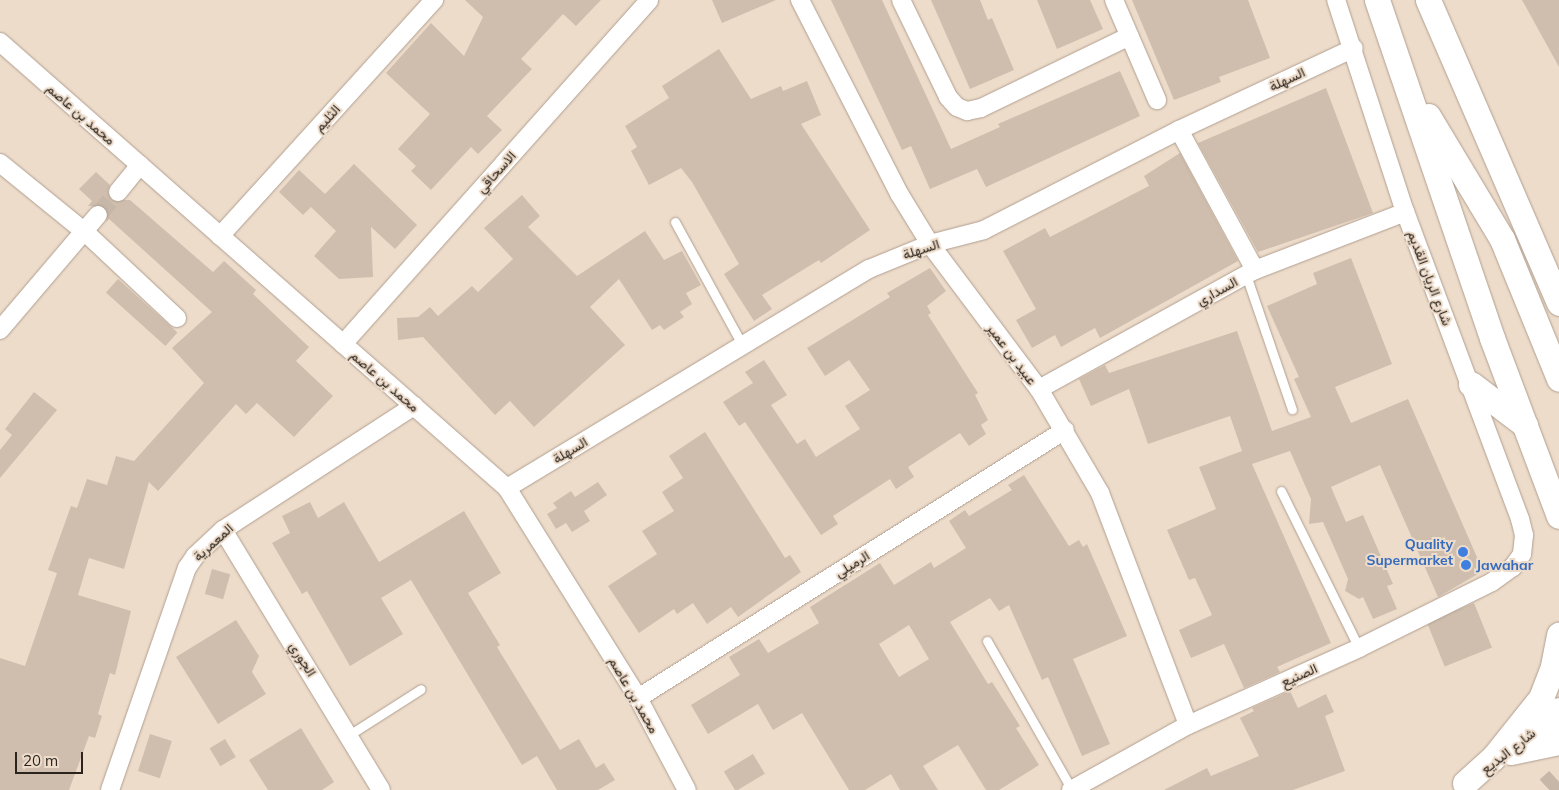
<!DOCTYPE html>
<html>
<head>
<meta charset="utf-8">
<style>
  body { margin:0 }
  #map { position:relative; width:1559px; height:790px; overflow:hidden; background:#eedccb; font-family:Mulish,Vazirmatn,sans-serif }
  div>[style] { position:absolute }
  [style*='--x'] { left:calc(var(--x)*1px); top:calc(var(--y)*1px); width:calc(var(--w)*1px); rotate:calc(var(--a)*1deg) }
  .building>* { inset:0; background:#cfbead; transform-origin:0 0 }
  .street-tunnel>* { height:18px; margin-top:-9px; transform-origin:0; background:repeating-linear-gradient(90deg,#c7b7a8 0 18px,transparent 0 27px) }
  .highway-tunnel>* { height:28px; margin-top:-14px; transform-origin:0; background:repeating-linear-gradient(90deg,#c7b7a8 0 28px,transparent 0 42px) }
  .roads { filter:drop-shadow(0 0 1px #b09f8f) drop-shadow(0 0 1px #b09f8f) }
  .lane>* { height:9px; margin:-4.5px; padding:0 4.5px; transform-origin:4.5px; border-radius:4.5px; background:#fff }
  .street>* { height:18px; margin:-9px; padding:0 9px; transform-origin:9px; border-radius:9px; background:#fff }
  .secondary>* { height:25px; margin:-12.5px; padding:0 12.5px; transform-origin:12.5px; border-radius:12.5px; background:#fff }
  .highway>* { height:28px; margin:-14px; padding:0 14px; transform-origin:14px; border-radius:14px; background:#fff }
  .dots>* { width:14px; height:14px; translate:-50% -50%; box-sizing:border-box; border:2px solid #eedccb; border-radius:50% }
  span { translate:-50% -50%; white-space:nowrap; text-align:center; line-height:1.15; -webkit-text-stroke:4px #eedccb; paint-order:stroke }
  .street-label { font-size:14px; color:#2b251e }
  .shop-label { font-size:14px; color:#366cbe; font-weight:700 }
  .right { translate:-100% -50%; text-align:right }
  .left { translate:0 -50%; text-align:left }
  .scale { position:absolute; left:15px; top:752px; width:68px; height:22px; box-sizing:border-box; border:2px solid #2b251e; border-top:0; padding-left:6px; font-size:15px; line-height:18px; white-space:nowrap; color:#2b251e; -webkit-text-stroke:4px #eedccb; paint-order:stroke }
</style>
</head>
<body>
<div id="map">
  <div class="building">
    <div style="clip-path:polygon(465px 0,601px 0,576px 26px,563px 14px,521px 59px,532px 69px,487px 116px,502px 130px,478px 154px,471px 147px,431px 190px,411px 171px,416px 166px,398px 149px,430px 114px,386px 73px,431px 23px,464px 56px,483px 17px)"></div>
    <div style="clip-path:polygon(712px 0,776px 0,722px 23px)"></div>
    <div style="clip-path:polygon(831px 0,882px 0,951px 149px,1000px 127px,998px 124px,1120px 71px,1140px 116px,986px 187px,977px 169px,930px 189px,911px 146px,902px 150px)"></div>
    <div style="clip-path:polygon(931px 0,980px 0,988px 20px,992px 18px,1014px 70px,970px 89px)"></div>
    <div style="clip-path:polygon(1037px 0,1090px 0,1103px 29px,1057px 49px)"></div>
    <div style="clip-path:polygon(1132px 0,1248px 0,1270px 58px,1219px 77px,1221px 82px,1174px 100px)"></div>
    <div style="clip-path:polygon(1522px 0,1559px 0,1559px 67px)"></div>
    <div style="clip-path:polygon(719px 49px,751px 99px,781px 86px,783px 91px,807px 81px,821px 115px,801px 124px,870px 230px,821px 263px,819px 260px,762px 295px,772px 309px,754px 321px,724px 274px,739px 264px,692px 182px,681px 168px,649px 185px,631px 151px,637px 147px,625px 126px,669px 98px,662px 86px)"></div>
    <div style="clip-path:polygon(1326px 88px,1373px 213px,1258px 252px,1198px 143px)"></div>
    <div style="clip-path:polygon(1180px 153px,1238px 261px,1100px 338px,1095px 328px,1061px 347px,1055px 335px,1032px 348px,1016px 320px,1036px 309px,1003px 251px,1045px 228px,1050px 237px,1149px 186px,1144px 176px)"></div>
    <div style="clip-path:polygon(354px 164px,417px 225px,395px 249px,371px 227px,373px 277px,339px 279px,314px 256px,336px 231px,311px 207px,303px 215px,279px 192px,299px 170px,325px 194px)"></div>
    <div style="clip-path:polygon(96px 172px,110px 185px,108px 191px,112px 200px,130px 200px,213px 272px,224px 261px,256px 290px,253px 294px,309px 347px,296px 361px,333px 396px,294px 437px,257px 403px,246px 414px,236px 404px,158px 491px,149px 482px,124px 569px,89px 558px,78px 595px,131px 611px,115px 675px,110px 673px,98px 714px,102px 716px,95px 738px,89px 736px,69px 790px,0 790px,0 658px,25px 666px,57px 573px,48px 570px,71px 506px,77px 508px,87px 479px,107px 485px,116px 456px,134px 461px,204px 383px,172px 348px,212px 312px,109px 219px,106px 222px,108px 216px,105px 207px,88px 206px,92px 201px,79px 189px)"></div>
    <div style="clip-path:polygon(522px 195px,540px 216px,528px 227px,577px 276px,645px 231px,664px 260px,682px 251px,701px 285px,686px 293px,692px 304px,680px 312px,684px 317px,664px 330px,660px 325px,652px 330px,619px 279px,590px 307px,625px 345px,534px 427px,510px 401px,495px 415px,423px 337px,398px 340px,397px 318px,418px 317px,430px 307px,438px 316px,472px 286px,478px 292px,513px 259px,484px 228px)"></div>
    <div style="clip-path:polygon(1351px 258px,1392px 364px,1335px 387px,1351px 423px,1408px 399px,1483px 571px,1438px 597px,1380px 465px,1331px 487px,1346px 522px,1363px 515px,1393px 584px,1387px 586px,1397px 609px,1373px 619px,1363px 597px,1359px 599px,1345px 591px,1348px 579px,1323px 522px,1309px 524px,1311px 499px,1290px 451px,1252px 464px,1331px 643px,1277px 667px,1280px 672px,1244px 688px,1224px 644px,1191px 658px,1179px 630px,1212px 615px,1195px 578px,1189px 580px,1167px 530px,1216px 509px,1199px 467px,1242px 451px,1230px 416px,1148px 444px,1129px 389px,1091px 406px,1079px 379px,1105px 365px,1109px 373px,1237px 331px,1272px 431px,1311px 417px,1294px 379px,1299px 377px,1267px 306px,1317px 284px,1313px 273px)"></div>
    <div style="clip-path:polygon(930px 268px,946px 291px,927px 306px,931px 313px,928px 315px,978px 393px,975px 395px,988px 420px,981px 425px,986px 434px,969px 446px,960px 433px,908px 467px,914px 477px,896px 489px,890px 479px,833px 516px,838px 524px,821px 535px,745px 422px,739px 426px,723px 402px,753px 383px,745px 372px,764px 360px,787px 395px,771px 405px,797px 444px,805px 439px,816px 457px,860px 429px,845px 406px,870px 390px,849px 360px,825px 376px,807px 348px,890px 297px,887px 293px)"></div>
    <div style="left:118px;top:279px;width:80px;height:18px;rotate:42deg"></div>
    <div style="clip-path:polygon(34px 392px,57px 410px,0 478px,0 450px,12px 435px,5px 429px)"></div>
    <div style="clip-path:polygon(705px 432px,785px 558px,790px 555px,801px 572px,738px 617px,731px 607px,707px 624px,693px 603px,677px 614px,674px 609px,639px 633px,608px 586px,657px 554px,642px 531px,674px 511px,662px 492px,683px 478px,669px 456px)"></div>
    <div style="clip-path:polygon(evenodd,1024px 475px,1069px 546px,1079px 540px,1083px 547px,1087px 544px,1127px 636px,1073px 659px,1110px 744px,1082px 756px,1048px 677px,1042px 680px,1009px 605px,999px 611px,990px 598px,950px 622px,988px 684px,992px 682px,1020px 726px,1016px 728px,1039px 765px,999px 790px,986px 790px,958px 745px,923px 766px,938px 790px,900px 790px,891px 774px,865px 790px,849px 790px,802px 713px,773px 730px,758px 704px,708px 734px,691px 705px,740px 675px,729px 657px,759px 639px,768px 653px,819px 623px,810px 607px,880px 563px,894px 585px,931px 562px,934px 568px,966px 548px,949px 521px,965px 510px,969px 516px,1012px 490px,1008px 485px,1024px 475px,909px 625px,929px 659px,899px 677px,879px 644px,909px 625px)"></div>
    <div style="clip-path:polygon(598px 482px,607px 495px,584px 511px,590px 521px,572px 532px,566px 523px,556px 529px,547px 514px,557px 508px,553px 503px,571px 491px,575px 497px)"></div>
    <div style="clip-path:polygon(310px 502px,318px 518px,344px 502px,379px 562px,464px 511px,501px 573px,468px 593px,500px 645px,497px 647px,560px 750px,579px 739px,596px 768px,604px 763px,615px 780px,598px 790px,557px 790px,537px 756px,522px 765px,411px 580px,381px 598px,403px 634px,350px 666px,307px 591px,302px 594px,272px 543px,290px 533px,282px 516px)"></div>
    <div style="left:212px;top:569px;width:19px;height:26px;rotate:16deg"></div>
    <div style="left:1474px;top:603px;width:48px;height:51px;rotate:68deg"></div>
    <div style="clip-path:polygon(236px 620px,259px 656px,252px 672px,266px 694px,218px 724px,176px 657px)"></div>
    <div style="clip-path:polygon(1290px 691px,1298px 708px,1326px 694px,1334px 712px,1325px 716px,1345px 771px,1293px 790px,1164px 790px,1207px 768px,1211px 776px,1259px 756px,1240px 718px,1254px 711px,1252px 708px)"></div>
    <div style="clip-path:polygon(301px 728px,334px 782px,322px 790px,268px 790px,249px 760px)"></div>
    <div style="left:150px;top:734px;width:23px;height:39px;rotate:18deg"></div>
    <div style="left:225px;top:739px;width:21px;height:18px;rotate:59deg"></div>
    <div style="left:753px;top:754px;width:23px;height:34px;rotate:59deg"></div>
  </div>
  <div class="street-tunnel">
    <div style="--x:98;--y:215;--w:30;--a:-49"></div>
  </div>
  <div class="highway-tunnel">
    <div style="--x:1549;--y:790;--w:13;--a:-42"></div>
  </div>
  <div class="roads">
    <div class="lane">
      <div style="--x:675;--y:222;--w:141;--a:61.3"></div>
      <div style="--x:1246;--y:275;--w:142;--a:71.1"></div>
      <div style="--x:1281;--y:491;--w:175;--a:63.6"></div>
      <div style="--x:987;--y:641;--w:172;--a:60.3"></div>
      <div style="--x:349;--y:735;--w:85;--a:-32.6"></div>
    </div>
    <div class="street">
      <div style="--x:800;--y:0;--w:219;--a:62.9"></div>
      <div style="--x:900;--y:195;--w:57;--a:58.5"></div>
      <div style="--x:930;--y:244;--w:181;--a:53.1"></div>
      <div style="--x:1039;--y:389;--w:121;--a:59.6"></div>
      <div style="--x:1100;--y:493;--w:248;--a:69.2"></div>
      <div style="--x:901;--y:0;--w:108;--a:64.1"></div>
      <div style="--x:948;--y:97;--w:13;--a:48"></div>
      <div style="--x:957;--y:107;--w:11;--a:22"></div>
      <div style="--x:967;--y:111;--w:14;--a:-12"></div>
      <div style="--x:981;--y:108;--w:165;--a:-25.8"></div>
      <div style="--x:1114;--y:0;--w:109;--a:66.7"></div>
      <div style="--x:0;--y:42;--w:675;--a:41.34"></div>
      <div style="--x:507;--y:488;--w:248;--a:58"></div>
      <div style="--x:638;--y:698;--w:104;--a:62"></div>
      <div style="--x:1179;--y:130;--w:159;--a:61.5"></div>
      <div style="--x:0;--y:163;--w:109;--a:39.1"></div>
      <div style="--x:85;--y:232;--w:126;--a:43.1"></div>
      <div style="--x:118;--y:192;--w:35;--a:-51"></div>
      <div style="--x:220;--y:236;--w:319;--a:-47.8"></div>
      <div style="--x:0;--y:330;--w:151;--a:-49.6"></div>
      <div style="--x:343;--y:344;--w:460;--a:-48.3"></div>
      <div style="--x:1039;--y:389;--w:247;--a:-28.9"></div>
      <div style="--x:1255;--y:270;--w:161;--a:-21.1"></div>
      <div style="--x:507;--y:488;--w:423;--a:-31.2"></div>
      <div style="--x:869;--y:269;--w:66;--a:-22.3"></div>
      <div style="--x:930;--y:244;--w:56;--a:-14.5"></div>
      <div style="--x:984;--y:230;--w:219;--a:-27.1"></div>
      <div style="--x:1179;--y:130;--w:193;--a:-25.1"></div>
      <div style="--x:223;--y:530;--w:304;--a:58.7"></div>
      <div style="--x:638;--y:698;--w:504;--a:-32.11"></div>
      <div style="--x:110;--y:790;--w:235;--a:-70.9"></div>
      <div style="--x:187;--y:568;--w:14;--a:-56"></div>
      <div style="--x:195;--y:556;--w:38;--a:-43"></div>
      <div style="--x:223;--y:530;--w:228;--a:-33"></div>
      <div style="--x:1071;--y:790;--w:134;--a:-29.1"></div>
      <div style="--x:1188;--y:725;--w:188;--a:-24.2"></div>
      <div style="--x:1359;--y:648;--w:148;--a:-26.4"></div>
      <div style="--x:1492;--y:582;--w:26;--a:-36"></div>
      <div style="--x:1513;--y:567;--w:16;--a:-55"></div>
      <div style="--x:1522;--y:554;--w:19;--a:-84"></div>
      <div style="--x:1524;--y:535;--w:16;--a:-104"></div>
      <div style="--x:1520;--y:519;--w:328;--a:-110.5"></div>
      <div style="--x:1405;--y:212;--w:223;--a:-108"></div>
    </div>
    <div class="secondary">
      <div style="--x:1377;--y:0;--w:357;--a:71.2"></div>
      <div style="--x:1492;--y:338;--w:190;--a:69.4"></div>
      <div style="--x:1428;--y:0;--w:330;--a:66.6"></div>
      <div style="--x:1428;--y:116;--w:144;--a:59"></div>
      <div style="--x:1502;--y:239;--w:151;--a:67.8"></div>
      <div style="--x:1471;--y:384;--w:68;--a:37.2"></div>
      <div style="--x:1519;--y:745;--w:53;--a:-41.2"></div>
      <div style="--x:1465;--y:783;--w:38;--a:-42"></div>
      <div style="--x:1493;--y:758;--w:77;--a:-51.3"></div>
      <div style="--x:1541;--y:698;--w:34;--a:-69"></div>
      <div style="--x:1553;--y:666;--w:32;--a:-79"></div>
    </div>
    <div class="highway">
      <div style="--x:1511;--y:751;--w:49;--a:-11.8"></div>
    </div>
  </div>
  <div class="dots">
    <div style="left:1463px;top:552px;background:#3f7fe0"></div>
    <div style="left:1466px;top:565px;background:#3f7fe0"></div>
  </div>
  <div class="street-label">
    <span style="left:1287px;top:79px;rotate:-25deg">السهلة</span>
    <span style="left:81px;top:114px;rotate:41deg">محمد بن عاصم</span>
    <span style="left:327px;top:118px;rotate:-48deg">الثليم</span>
    <span style="left:496px;top:172px;rotate:-48deg">الاسحاقي</span>
    <span style="left:921px;top:249px;rotate:-18deg">السهلة</span>
    <span style="left:1430px;top:278px;rotate:69deg">شارع الريان القديم</span>
    <span style="left:1217px;top:291px;rotate:-29deg">السداري</span>
    <span style="left:1012px;top:354px;rotate:53deg">عبيد بن عمير</span>
    <span style="left:385px;top:381px;rotate:41deg">محمد بن عاصم</span>
    <span style="left:570px;top:450px;rotate:-31deg">السهلة</span>
    <span style="left:213px;top:542px;rotate:-42deg">المعمرية</span>
    <span style="left:852px;top:564px;rotate:-32deg">الرميلي</span>
    <span style="left:303px;top:659px;rotate:58deg">الجوري</span>
    <span style="left:1299px;top:675px;rotate:-24deg">الصنيع</span>
    <span style="left:634px;top:695px;rotate:60deg">محمد بن عاصم</span>
    <span style="left:1508px;top:751px;rotate:-38deg">شارع البديع</span>
  </div>
  <div class="shop-label">
    <span class="right" style="left:1453px;top:552px">Quality<br>Supermarket</span>
    <span class="left" style="left:1476px;top:565px">Jawahar</span>
  </div>
  <div class="scale">20 m</div>
</div>
</body>
</html>
